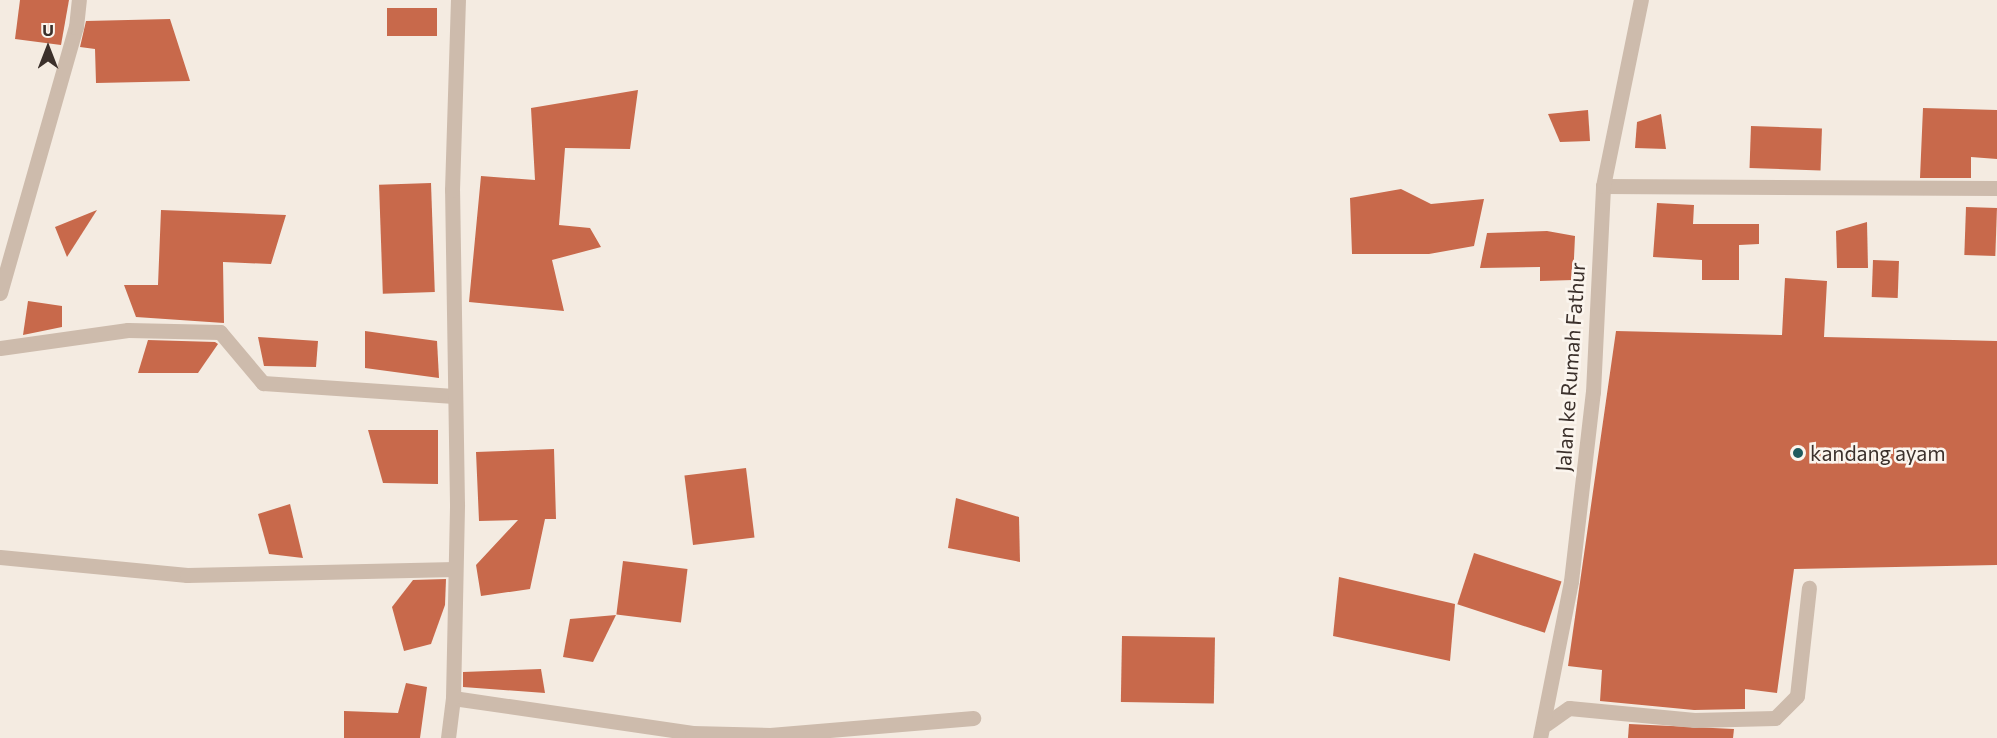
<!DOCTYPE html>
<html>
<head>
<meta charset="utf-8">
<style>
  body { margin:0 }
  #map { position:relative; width:1997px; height:738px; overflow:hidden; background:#f4ebe1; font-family:Commissioner,sans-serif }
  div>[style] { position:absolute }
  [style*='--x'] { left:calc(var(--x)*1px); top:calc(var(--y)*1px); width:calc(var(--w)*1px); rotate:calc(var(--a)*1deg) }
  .building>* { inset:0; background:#c8694b; transform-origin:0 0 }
  .minor>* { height:15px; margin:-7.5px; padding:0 7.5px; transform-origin:7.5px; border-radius:7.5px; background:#cdbbac }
  .dots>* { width:16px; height:16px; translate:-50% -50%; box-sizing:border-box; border:3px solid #fbf5ee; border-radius:50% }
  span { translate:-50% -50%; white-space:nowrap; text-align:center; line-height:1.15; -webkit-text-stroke:5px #fbf5ee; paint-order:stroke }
  .street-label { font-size:21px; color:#3b302b }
  .poi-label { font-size:21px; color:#3b302b }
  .left { translate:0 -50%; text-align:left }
  .north { position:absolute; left:18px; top:18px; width:60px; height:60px; -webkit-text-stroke:4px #fbf5ee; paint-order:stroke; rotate:0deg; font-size:16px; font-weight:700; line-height:24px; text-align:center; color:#3b302b }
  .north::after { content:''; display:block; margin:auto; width:21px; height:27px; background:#3b302b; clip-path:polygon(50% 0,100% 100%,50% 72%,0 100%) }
</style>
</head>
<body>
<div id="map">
  <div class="building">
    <div style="clip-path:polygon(20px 0,69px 0,61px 45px,15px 39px)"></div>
    <div style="left:387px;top:8px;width:50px;height:28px"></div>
    <div style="clip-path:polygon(170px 19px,190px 81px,96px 83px,95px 49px,80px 47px,86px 21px)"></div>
    <div style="clip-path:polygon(638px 90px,630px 149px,565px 148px,559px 225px,590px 228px,601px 247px,552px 260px,564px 311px,469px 302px,481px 176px,535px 180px,531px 108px)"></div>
    <div style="clip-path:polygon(1923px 108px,1997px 110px,1997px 159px,1971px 157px,1971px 178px,1920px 178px)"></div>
    <div style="clip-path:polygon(1588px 110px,1590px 141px,1560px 142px,1548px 114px)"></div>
    <div style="clip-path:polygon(1661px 114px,1666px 149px,1635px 148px,1637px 122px)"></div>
    <div style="left:1751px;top:126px;width:71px;height:42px;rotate:2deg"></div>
    <div style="left:431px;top:183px;width:109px;height:52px;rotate:88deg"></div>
    <div style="clip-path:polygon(1401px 189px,1431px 204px,1484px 199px,1474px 246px,1429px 254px,1352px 254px,1350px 198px)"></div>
    <div style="clip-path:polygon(1657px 203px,1694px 205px,1693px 224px,1759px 224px,1759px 244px,1739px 245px,1739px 280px,1702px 280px,1702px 260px,1653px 257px)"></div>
    <div style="left:1966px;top:207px;width:31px;height:48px;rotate:2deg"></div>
    <div style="clip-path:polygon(97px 210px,67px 257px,55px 227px)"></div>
    <div style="clip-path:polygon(161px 210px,286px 215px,271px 264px,223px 262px,224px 323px,136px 317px,124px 285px,158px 285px)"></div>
    <div style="clip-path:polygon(1867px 222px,1868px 268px,1837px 268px,1836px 231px)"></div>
    <div style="clip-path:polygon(1547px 231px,1575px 236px,1573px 280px,1540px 281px,1540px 267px,1480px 268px,1487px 233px)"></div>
    <div style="left:1873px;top:260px;width:26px;height:37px;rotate:2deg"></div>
    <div style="clip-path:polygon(1785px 278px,1827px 281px,1824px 337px,1997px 341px,1997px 565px,1794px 569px,1777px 693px,1745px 689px,1745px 709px,1694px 710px,1600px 701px,1602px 670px,1568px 666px,1616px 331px,1782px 335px)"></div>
    <div style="clip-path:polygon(28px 301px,62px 306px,62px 327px,23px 335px)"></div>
    <div style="clip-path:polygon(365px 331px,437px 341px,439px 378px,365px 368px)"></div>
    <div style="clip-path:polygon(258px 337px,318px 341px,316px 367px,264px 366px)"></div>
    <div style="clip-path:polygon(148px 340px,215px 342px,218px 344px,198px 373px,138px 373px)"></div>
    <div style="clip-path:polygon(368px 430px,438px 430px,438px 484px,383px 483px)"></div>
    <div style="clip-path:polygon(554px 449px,556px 519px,545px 519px,530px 589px,481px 596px,476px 565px,518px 520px,479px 521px,476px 452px)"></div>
    <div style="left:746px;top:468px;width:70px;height:62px;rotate:83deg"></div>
    <div style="clip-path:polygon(956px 498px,1019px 517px,1020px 562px,948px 548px)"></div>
    <div style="clip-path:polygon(290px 504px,303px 558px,269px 554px,258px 514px)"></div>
    <div style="left:1474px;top:553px;width:92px;height:54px;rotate:18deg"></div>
    <div style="left:623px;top:561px;width:65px;height:54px;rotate:7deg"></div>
    <div style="clip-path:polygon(1339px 577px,1455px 604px,1450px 661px,1333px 636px)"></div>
    <div style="clip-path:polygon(446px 579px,445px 605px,431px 644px,404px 651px,392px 607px,413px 580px)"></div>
    <div style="clip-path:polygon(616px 615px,593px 662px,563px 657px,570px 619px)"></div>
    <div style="left:1122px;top:636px;width:93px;height:66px;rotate:1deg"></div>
    <div style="clip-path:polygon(541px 669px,545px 693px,463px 687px,463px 672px)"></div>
    <div style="clip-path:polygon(406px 683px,427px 687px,420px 738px,344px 738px,344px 711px,398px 713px)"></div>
    <div style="clip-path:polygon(1629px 724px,1734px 729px,1733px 738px,1628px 738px)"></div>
  </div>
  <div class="minor">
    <div style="--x:1603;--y:186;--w:394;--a:0.3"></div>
    <div style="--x:0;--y:293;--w:277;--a:-74.1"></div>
    <div style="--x:76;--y:27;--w:27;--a:-84"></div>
    <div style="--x:0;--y:348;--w:129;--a:-8"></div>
    <div style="--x:128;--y:330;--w:92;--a:1.2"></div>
    <div style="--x:220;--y:332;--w:67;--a:49.9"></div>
    <div style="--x:263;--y:383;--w:191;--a:3.9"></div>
    <div style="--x:0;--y:557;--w:188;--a:5.5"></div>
    <div style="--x:187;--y:575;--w:268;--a:-1.3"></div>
    <div style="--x:453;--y:698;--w:242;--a:8.3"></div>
    <div style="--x:692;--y:733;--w:78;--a:1.5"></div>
    <div style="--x:770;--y:735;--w:204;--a:-4.8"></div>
    <div style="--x:1546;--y:724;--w:28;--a:-35"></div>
    <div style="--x:1569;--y:708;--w:126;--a:5.5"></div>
    <div style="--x:1694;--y:720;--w:81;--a:-1.4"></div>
    <div style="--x:1775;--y:718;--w:31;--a:-45"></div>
    <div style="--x:1797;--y:696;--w:109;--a:-83.7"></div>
    <div style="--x:448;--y:738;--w:40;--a:-82.9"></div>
    <div style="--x:453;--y:698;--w:194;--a:-88.8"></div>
    <div style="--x:457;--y:504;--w:314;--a:-90.9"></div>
    <div style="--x:452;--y:190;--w:190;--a:-88.2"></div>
    <div style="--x:1540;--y:738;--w:160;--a:-78.8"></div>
    <div style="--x:1571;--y:581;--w:190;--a:-83.4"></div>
    <div style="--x:1593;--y:392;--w:206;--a:-87.2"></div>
    <div style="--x:1603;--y:186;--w:190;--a:-78.5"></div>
  </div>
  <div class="dots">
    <div style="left:1798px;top:453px;background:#1f5a5e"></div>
  </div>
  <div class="street-label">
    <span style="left:1570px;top:367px;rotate:-86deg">Jalan ke Rumah Fathur</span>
  </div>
  <div class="poi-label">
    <span class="left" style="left:1810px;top:453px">kandang ayam</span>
  </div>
  <div class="north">U</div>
</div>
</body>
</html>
